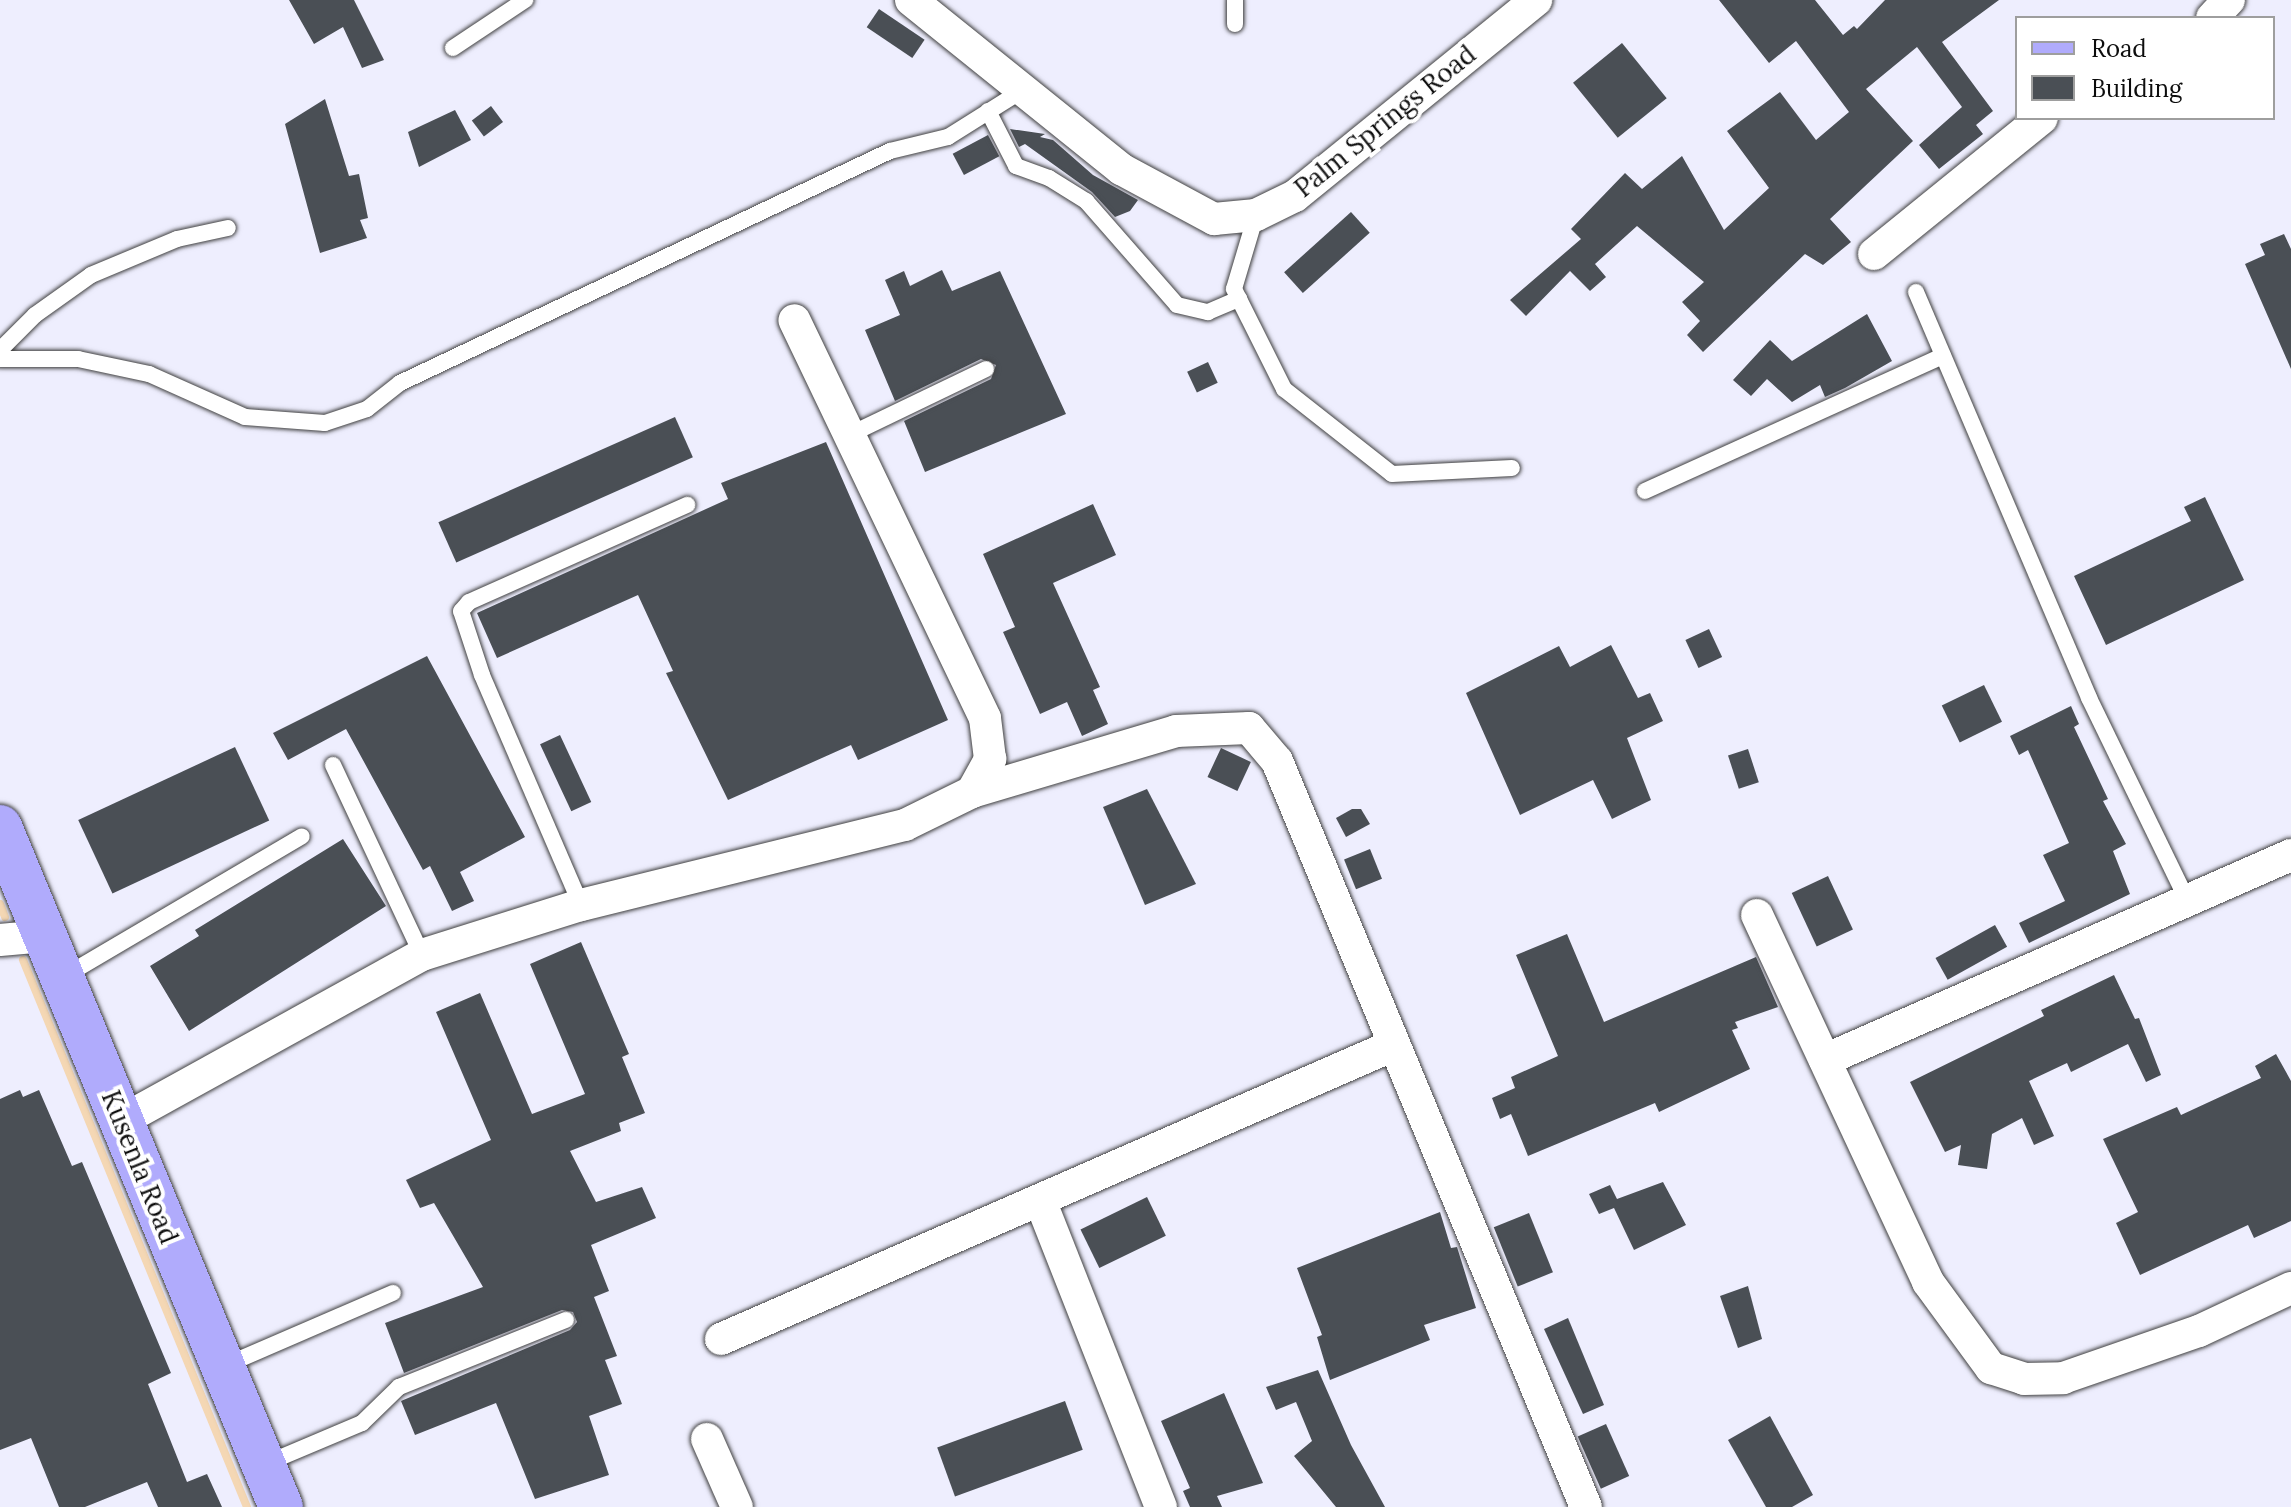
<!DOCTYPE html>
<html>
<head>
<meta charset="utf-8">
<style>
  body { margin:0 }
  #map { position:relative; width:2291px; height:1507px; overflow:hidden; background:#eeeefe; font-family:Lora,serif }
  div>[style] { position:absolute }
  [style*='--x'] { left:calc(var(--x)*1px); top:calc(var(--y)*1px); width:calc(var(--w)*1px); rotate:calc(var(--a)*1deg) }
  .stream>* { height:8px; margin:-4px; padding:0 4px; transform-origin:4px; border-radius:4px; background:#f4d7b4 }
  .building>* { inset:0; background:#4a4f55; transform-origin:0 0 }
  .roads { filter:drop-shadow(0 0 2px #404040) drop-shadow(0 0 2px #404040) }
  .service>* { height:16px; margin:-8px; padding:0 8px; transform-origin:8px; border-radius:8px; background:#fff }
  .minor>* { height:32px; margin:-16px; padding:0 16px; transform-origin:16px; border-radius:16px; background:#fff }
  .secondary>* { height:44px; margin:-22px; padding:0 22px; transform-origin:22px; border-radius:22px; background:#b0abfc }
  span { translate:-50% -50%; white-space:nowrap; text-align:center; line-height:1.15; -webkit-text-stroke:8px #fff; paint-order:stroke }
  .street-label { font-size:26px; color:#0d0d0d }
  .legend { position:absolute; left:2015px; top:16px; width:260px; height:104px; box-sizing:border-box; background:#fff; border:2px solid #9e9e9e; margin:0; padding:10px 14px; list-style:none; font-size:24px; color:#0d0d0d }
  .legend li { display:flex; align-items:center; gap:16px; height:40px }
  .legend b { width:40px; border:2px solid #9e9e9e }
</style>
</head>
<body>
<div id="map">
  <div class="stream">
    <div style="--x:0;--y:904;--w:14;--a:69"></div>
    <div style="--x:23;--y:960;--w:591;--a:67.73"></div>
  </div>
  <div class="building">
    <div style="clip-path:polygon(289px 0,354px 0,384px 60px,362px 68px,343px 27px,314px 44px)"></div>
    <div style="clip-path:polygon(1719px 0,1815px 0,1843px 35px,1854px 26px,1857px 29px,1885px 0,1999px 0,1942px 42px,1993px 111px,1976px 125px,1983px 134px,1939px 169px,1919px 145px,1962px 107px,1917px 47px,1866px 89px,1913px 141px,1830px 219px,1851px 242px,1823px 265px,1805px 254px,1703px 352px,1687px 335px,1700px 321px,1682px 302px,1704px 282px,1637px 226px,1595px 264px,1606px 277px,1590px 291px,1570px 271px,1526px 316px,1510px 300px,1581px 239px,1571px 229px,1625px 173px,1642px 189px,1682px 156px,1724px 230px,1769px 188px,1727px 131px,1780px 92px,1816px 140px,1849px 112px,1796px 41px,1769px 63px)"></div>
    <div style="left:879px;top:9px;width:55px;height:22px;rotate:34deg"></div>
    <div style="left:1622px;top:43px;width:71px;height:63px;rotate:51deg"></div>
    <div style="clip-path:polygon(325px 99px,349px 176px,359px 174px,368px 218px,360px 220px,367px 238px,320px 253px,285px 124px)"></div>
    <div style="left:491px;top:106px;width:20px;height:24px;rotate:53deg"></div>
    <div style="clip-path:polygon(455px 110px,471px 140px,419px 167px,408px 132px)"></div>
    <div style="clip-path:polygon(1010px 129px,1045px 134px,1040px 137px,1053px 140px,1093px 175px,1138px 200px,1130px 211px,1115px 217px,1092px 192px,1025px 144px,1019px 147px)"></div>
    <div style="left:988px;top:135px;width:24px;height:40px;rotate:62deg"></div>
    <div style="left:1351px;top:212px;width:28px;height:90px;rotate:48deg"></div>
    <div style="clip-path:polygon(2284px 234px,2291px 249px,2291px 369px,2245px 264px,2265px 255px,2260px 244px)"></div>
    <div style="clip-path:polygon(942px 270px,952px 291px,1000px 271px,1066px 414px,925px 472px,904px 421px,991px 379px,996px 365px,981px 359px,895px 401px,865px 330px,900px 315px,885px 280px,904px 271px,910px 286px)"></div>
    <div style="clip-path:polygon(1867px 314px,1892px 361px,1845px 388px,1825px 397px,1820px 385px,1792px 402px,1767px 379px,1751px 396px,1733px 380px,1770px 340px,1792px 361px)"></div>
    <div style="left:1208px;top:362px;width:23px;height:23px;rotate:65deg"></div>
    <div style="left:675px;top:417px;width:44px;height:259px;rotate:66deg"></div>
    <div style="clip-path:polygon(826px 442px,948px 720px,858px 760px,851px 745px,728px 800px,666px 673px,673px 671px,638px 595px,497px 658px,477px 613px,728px 499px,721px 483px)"></div>
    <div style="clip-path:polygon(2205px 497px,2244px 580px,2106px 645px,2074px 576px,2191px 521px,2184px 507px)"></div>
    <div style="clip-path:polygon(1093px 504px,1116px 555px,1053px 583px,1100px 687px,1093px 690px,1108px 724px,1082px 736px,1067px 702px,1040px 714px,1003px 632px,1015px 627px,983px 554px)"></div>
    <div style="left:1709px;top:629px;width:31px;height:26px;rotate:65deg"></div>
    <div style="clip-path:polygon(1611px 645px,1638px 698px,1650px 693px,1663px 721px,1627px 738px,1651px 800px,1612px 819px,1593px 780px,1520px 815px,1466px 693px,1559px 646px,1570px 667px)"></div>
    <div style="clip-path:polygon(427px 656px,525px 837px,460px 872px,474px 901px,452px 911px,430px 866px,423px 870px,346px 729px,288px 760px,273px 733px)"></div>
    <div style="left:1984px;top:685px;width:41px;height:47px;rotate:64deg"></div>
    <div style="clip-path:polygon(2071px 706px,2079px 724px,2074px 727px,2108px 799px,2103px 801px,2126px 844px,2113px 851px,2130px 894px,2029px 943px,2019px 923px,2065px 901px,2043px 855px,2069px 843px,2028px 750px,2019px 755px,2010px 736px)"></div>
    <div style="left:560px;top:735px;width:74px;height:22px;rotate:65deg"></div>
    <div style="left:235px;top:747px;width:81px;height:173px;rotate:65deg"></div>
    <div style="left:1221px;top:748px;width:33px;height:32px;rotate:25deg"></div>
    <div style="left:1748px;top:749px;width:35px;height:21px;rotate:72deg"></div>
    <div style="clip-path:polygon(1147px 789px,1196px 884px,1145px 905px,1103px 807px)"></div>
    <div style="clip-path:polygon(1352px 809px,1361px 809px,1370px 824px,1346px 837px,1336px 818px)"></div>
    <div style="clip-path:polygon(343px 839px,386px 906px,189px 1031px,150px 966px,199px 936px,195px 930px)"></div>
    <div style="left:1370px;top:849px;width:32px;height:28px;rotate:68deg"></div>
    <div style="left:1828px;top:876px;width:59px;height:40px;rotate:65deg"></div>
    <div style="left:1995px;top:925px;width:25px;height:68px;rotate:61deg"></div>
    <div style="clip-path:polygon(1567px 934px,1604px 1022px,1756px 957px,1778px 1007px,1735px 1022px,1738px 1028px,1732px 1030px,1750px 1069px,1659px 1112px,1655px 1103px,1528px 1156px,1511px 1114px,1500px 1119px,1492px 1098px,1515px 1088px,1511px 1077px,1558px 1056px,1516px 955px)"></div>
    <div style="clip-path:polygon(581px 942px,629px 1054px,622px 1057px,645px 1113px,619px 1123px,621px 1131px,570px 1151px,596px 1202px,642px 1187px,656px 1218px,591px 1245px,609px 1291px,594px 1297px,617px 1356px,605px 1360px,622px 1404px,589px 1416px,609px 1475px,535px 1499px,496px 1403px,415px 1435px,401px 1401px,570px 1330px,577px 1322px,573px 1312px,562px 1310px,404px 1373px,385px 1323px,483px 1287px,434px 1203px,420px 1208px,406px 1180px,491px 1140px,436px 1012px,480px 993px,532px 1114px,585px 1094px,530px 964px)"></div>
    <div style="clip-path:polygon(2114px 975px,2135px 1019px,2139px 1018px,2161px 1075px,2146px 1082px,2128px 1044px,2071px 1072px,2067px 1063px,2029px 1081px,2054px 1136px,2034px 1145px,2022px 1118px,1992px 1134px,1987px 1169px,1958px 1165px,1961px 1145px,1945px 1152px,1910px 1082px,2044px 1016px,2041px 1010px)"></div>
    <div style="clip-path:polygon(2276px 1054px,2291px 1081px,2291px 1221px,2254px 1238px,2248px 1225px,2140px 1275px,2116px 1223px,2138px 1212px,2103px 1139px,2177px 1107px,2181px 1115px,2261px 1078px,2255px 1066px)"></div>
    <div style="clip-path:polygon(20px 1090px,23px 1097px,39px 1090px,72px 1166px,82px 1162px,171px 1373px,148px 1384px,187px 1482px,207px 1474px,222px 1507px,158px 1507px,147px 1482px,85px 1507px,59px 1507px,31px 1438px,0 1450px,0 1099px)"></div>
    <div style="clip-path:polygon(1663px 1182px,1686px 1225px,1634px 1250px,1614px 1208px,1599px 1214px,1589px 1194px,1610px 1185px,1617px 1199px)"></div>
    <div style="left:1147px;top:1197px;width:43px;height:74px;rotate:64deg"></div>
    <div style="clip-path:polygon(1440px 1212px,1451px 1248px,1457px 1247px,1476px 1308px,1424px 1325px,1430px 1340px,1330px 1380px,1317px 1337px,1322px 1335px,1297px 1268px)"></div>
    <div style="left:1529px;top:1213px;width:64px;height:38px;rotate:68deg"></div>
    <div style="clip-path:polygon(1748px 1286px,1762px 1339px,1738px 1348px,1720px 1296px)"></div>
    <div style="clip-path:polygon(1568px 1318px,1604px 1405px,1583px 1414px,1544px 1329px)"></div>
    <div style="clip-path:polygon(1318px 1370px,1351px 1445px,1385px 1507px,1336px 1507px,1294px 1456px,1312px 1441px,1296px 1402px,1276px 1410px,1266px 1387px)"></div>
    <div style="clip-path:polygon(1224px 1393px,1263px 1483px,1217px 1496px,1222px 1507px,1190px 1507px,1183px 1491px,1190px 1488px,1161px 1421px)"></div>
    <div style="left:1065px;top:1401px;width:52px;height:136px;rotate:70deg"></div>
    <div style="clip-path:polygon(1770px 1416px,1813px 1495px,1792px 1507px,1766px 1507px,1728px 1440px)"></div>
    <div style="left:1606px;top:1424px;width:57px;height:31px;rotate:66deg"></div>
  </div>
  <div class="roads">
    <div class="service">
      <div style="--x:1235;--y:24;--w:24;--a:-90"></div>
      <div style="--x:453;--y:48;--w:87;--a:-33.7"></div>
      <div style="--x:988;--y:111;--w:62;--a:63"></div>
      <div style="--x:1016;--y:166;--w:35;--a:20"></div>
      <div style="--x:1049;--y:178;--w:44;--a:31.9"></div>
      <div style="--x:1086;--y:201;--w:138;--a:48.8"></div>
      <div style="--x:1177;--y:305;--w:32;--a:13"></div>
      <div style="--x:1208;--y:312;--w:34;--a:-23"></div>
      <div style="--x:1256;--y:215;--w:77;--a:106.6"></div>
      <div style="--x:1234;--y:289;--w:112;--a:63.4"></div>
      <div style="--x:1284;--y:389;--w:137;--a:38.2"></div>
      <div style="--x:1392;--y:474;--w:120;--a:-2.9"></div>
      <div style="--x:1916;--y:292;--w:441;--a:66.9"></div>
      <div style="--x:2089;--y:698;--w:225;--a:64.1"></div>
      <div style="--x:0;--y:350;--w:49;--a:-45"></div>
      <div style="--x:35;--y:315;--w:69;--a:-35.5"></div>
      <div style="--x:91;--y:275;--w:93;--a:-22.7"></div>
      <div style="--x:177;--y:239;--w:52;--a:-12.2"></div>
      <div style="--x:0;--y:359;--w:78;--a:0"></div>
      <div style="--x:78;--y:359;--w:73;--a:11.9"></div>
      <div style="--x:149;--y:374;--w:105;--a:24.1"></div>
      <div style="--x:245;--y:417;--w:80;--a:4.3"></div>
      <div style="--x:325;--y:423;--w:44;--a:-18.4"></div>
      <div style="--x:367;--y:409;--w:42;--a:-38.2"></div>
      <div style="--x:400;--y:383;--w:542;--a:-25.34"></div>
      <div style="--x:890;--y:151;--w:60;--a:-13.6"></div>
      <div style="--x:948;--y:137;--w:86;--a:-32.2"></div>
      <div style="--x:849;--y:435;--w:152;--a:-25.7"></div>
      <div style="--x:1645;--y:491;--w:327;--a:-24.4"></div>
      <div style="--x:333;--y:765;--w:210;--a:64.9"></div>
      <div style="--x:581;--y:905;--w:250;--a:-113.3"></div>
      <div style="--x:482;--y:675;--w:67;--a:-108.2"></div>
      <div style="--x:461;--y:611;--w:12;--a:-48"></div>
      <div style="--x:469;--y:602;--w:239;--a:-24"></div>
      <div style="--x:63;--y:977;--w:277;--a:-30.5"></div>
      <div style="--x:224;--y:1366;--w:184;--a:-23.4"></div>
      <div style="--x:265;--y:1464;--w:105;--a:-22.9"></div>
      <div style="--x:362;--y:1423;--w:52;--a:-44.2"></div>
      <div style="--x:399;--y:1387;--w:180;--a:-21.9"></div>
    </div>
    <div class="minor">
      <div style="--x:911;--y:0;--w:270;--a:38.8"></div>
      <div style="--x:1121;--y:169;--w:106;--a:28.3"></div>
      <div style="--x:1214;--y:219;--w:42;--a:-5.4"></div>
      <div style="--x:1256;--y:215;--w:43;--a:-26"></div>
      <div style="--x:1295;--y:196;--w:311;--a:-39.1"></div>
      <div style="--x:2212;--y:18;--w:25;--a:-47"></div>
      <div style="--x:1874;--y:254;--w:216;--a:-39"></div>
      <div style="--x:972;--y:792;--w:213;--a:-16.6"></div>
      <div style="--x:1176;--y:731;--w:73;--a:-2.4"></div>
      <div style="--x:1249;--y:728;--w:43;--a:49.7"></div>
      <div style="--x:1277;--y:761;--w:807;--a:67.5"></div>
      <div style="--x:1757;--y:915;--w:405;--a:65"></div>
      <div style="--x:1928;--y:1282;--w:107;--a:53.8"></div>
      <div style="--x:1991;--y:1368;--w:35;--a:18"></div>
      <div style="--x:2024;--y:1379;--w:39;--a:-1"></div>
      <div style="--x:2063;--y:1378;--w:144;--a:-19.1"></div>
      <div style="--x:2199;--y:1331;--w:102;--a:-25.1"></div>
      <div style="--x:0;--y:940;--w:45;--a:-5.1"></div>
      <div style="--x:1825;--y:1060;--w:509;--a:-23.75"></div>
      <div style="--x:121;--y:1121;--w:344;--a:-28.9"></div>
      <div style="--x:422;--y:955;--w:167;--a:-17.5"></div>
      <div style="--x:581;--y:905;--w:334;--a:-13.9"></div>
      <div style="--x:905;--y:825;--w:75;--a:-26.2"></div>
      <div style="--x:972;--y:792;--w:38;--a:-61"></div>
      <div style="--x:990;--y:759;--w:41;--a:-97"></div>
      <div style="--x:985;--y:718;--w:441;--a:-115.6"></div>
      <div style="--x:1040;--y:1200;--w:330;--a:68.5"></div>
      <div style="--x:721;--y:1339;--w:734;--a:-23.6"></div>
      <div style="--x:707;--y:1439;--w:74;--a:66.2"></div>
    </div>
    <div class="secondary">
      <div style="--x:0;--y:827;--w:736;--a:67.55"></div>
    </div>
  </div>
  <div class="street-label">
    <span style="left:1385px;top:121px;rotate:-39deg">Palm Springs Road</span>
    <span style="left:140px;top:1167px;rotate:68deg">Kusenla Road</span>
  </div>
  <ul class="legend">
  <li><b style="height:10px;background:#b0abfc"></b>Road</li>
  <li><b style="height:22px;background:#4a4f55"></b>Building</li>
  </ul>
</div>
</body>
</html>
